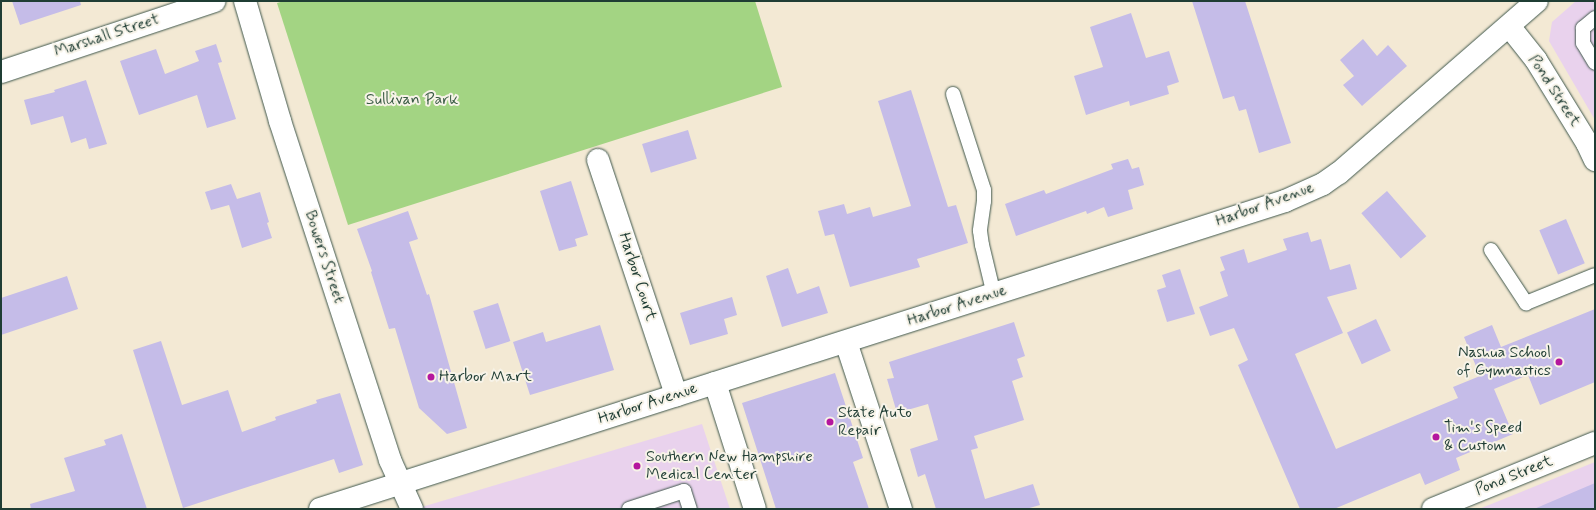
<!DOCTYPE html>
<html>
<head>
<meta charset="utf-8">
<style>
  body { margin:0 }
  #map { position:relative; width:1596px; height:510px; overflow:hidden; background:#f3e9d4; font-family:Mynerve,sans-serif }
  div>[style] { position:absolute }
  [style*='--x'] { left:calc(var(--x)*1px); top:calc(var(--y)*1px); width:calc(var(--w)*1px); rotate:calc(var(--a)*1deg) }
  .built>* { inset:0; background:#e9d2ed }
  .green>* { inset:0; background:#a3d483 }
  .building>* { inset:0; background:#c5bce8; transform-origin:0 0 }
  .roads { filter:drop-shadow(0 0 1px #3f574c) drop-shadow(0 0 1px #3f574c) }
  .service>* { height:14px; margin:-7px; padding:0 7px; transform-origin:7px; border-radius:7px; background:#fff }
  .minor>* { height:22px; margin:-11px; padding:0 11px; transform-origin:11px; border-radius:11px; background:#fff }
  .tertiary>* { height:22px; margin:-11px; padding:0 11px; transform-origin:11px; border-radius:11px; background:#fff }
  .dots>* { width:11px; height:11px; translate:-50% -50%; box-sizing:border-box; border:2px solid #f7f3e8; border-radius:50% }
  span { translate:-50% -50%; white-space:nowrap; text-align:center; line-height:1.15; -webkit-text-stroke:4px #f7f3e8; paint-order:stroke }
  .street-label { font-size:16px; color:#1f3d34 }
  .park-label { font-size:16px; color:#395b44 }
  .poi-label { font-size:16px; color:#1f3d34 }
  .right { translate:-100% -50%; text-align:right }
  .left { translate:0 -50%; text-align:left }
  .frame { position:absolute; inset:0; border:2px solid #1f3d34; pointer-events:none }
</style>
</head>
<body>
<div id="map">
  <div class="built">
    <div style="clip-path:polygon(1576px 1px,1595px 1px,1595px 120px,1549px 41px,1552px 22px)"></div>
    <div style="clip-path:polygon(702px 424px,730px 509px,415px 509px)"></div>
    <div style="clip-path:polygon(1595px 462px,1595px 509px,1479px 509px)"></div>
  </div>
  <div class="green">
    <div style="clip-path:polygon(284px 1px,755px 1px,782px 87px,348px 225px,277px 3px)"></div>
  </div>
  <div class="building">
    <div style="clip-path:polygon(12px 1px,80px 1px,81px 5px,20px 25px)"></div>
    <div style="clip-path:polygon(1192px 1px,1245px 1px,1291px 143px,1259px 153px,1246px 109px,1239px 111px,1234px 96px,1223px 99px)"></div>
    <div style="clip-path:polygon(1131px 13px,1146px 58px,1169px 51px,1179px 82px,1167px 86px,1169px 94px,1130px 106px,1129px 101px,1086px 115px,1074px 76px,1103px 67px,1090px 27px)"></div>
    <div style="clip-path:polygon(1363px 39px,1377px 56px,1388px 45px,1407px 66px,1362px 106px,1343px 85px,1354px 76px,1340px 60px)"></div>
    <div style="clip-path:polygon(216px 44px,222px 62px,218px 63px,236px 119px,207px 128px,197px 95px,139px 115px,120px 61px,156px 49px,165px 74px,199px 61px,195px 51px)"></div>
    <div style="clip-path:polygon(86px 80px,107px 144px,89px 149px,86px 138px,71px 143px,63px 116px,31px 125px,24px 100px,55px 92px,54px 90px)"></div>
    <div style="clip-path:polygon(911px 90px,948px 207px,956px 205px,968px 243px,917px 259px,920px 267px,850px 287px,834px 234px,825px 236px,818px 211px,844px 204px,847px 214px,870px 207px,873px 217px,911px 206px,878px 101px)"></div>
    <div style="left:688px;top:130px;width:30px;height:48px;rotate:73deg"></div>
    <div style="clip-path:polygon(1128px 159px,1132px 169px,1139px 167px,1144px 185px,1128px 190px,1133px 209px,1108px 217px,1104px 207px,1087px 214px,1086px 211px,1016px 236px,1005px 204px,1044px 190px,1046px 194px,1113px 169px,1111px 164px)"></div>
    <div style="clip-path:polygon(571px 181px,588px 235px,575px 239px,577px 246px,559px 251px,540px 191px)"></div>
    <div style="clip-path:polygon(231px 184px,237px 199px,260px 192px,269px 222px,267px 223px,272px 238px,242px 248px,229px 205px,211px 210px,205px 192px)"></div>
    <div style="left:1387px;top:191px;width:60px;height:34px;rotate:49deg"></div>
    <div style="clip-path:polygon(408px 211px,418px 239px,409px 242px,427px 295px,429px 294px,467px 428px,447px 434px,419px 408px,395px 328px,389px 329px,371px 272px,372px 271px,357px 229px)"></div>
    <div style="left:1566px;top:219px;width:48px;height:29px;rotate:67deg"></div>
    <div style="clip-path:polygon(1308px 232px,1311px 242px,1321px 239px,1330px 270px,1350px 264px,1357px 289px,1327px 297px,1343px 333px,1295px 354px,1336px 449px,1458px 398px,1453px 387px,1480px 376px,1464px 337px,1492px 325px,1501px 347px,1595px 309px,1595px 382px,1540px 405px,1528px 375px,1494px 389px,1513px 434px,1456px 458px,1460px 470px,1425px 485px,1420px 473px,1334px 509px,1300px 509px,1238px 365px,1248px 360px,1234px 328px,1210px 336px,1199px 307px,1228px 296px,1220px 272px,1225px 270px,1220px 257px,1244px 249px,1248px 263px,1287px 250px,1283px 239px)"></div>
    <div style="clip-path:polygon(788px 268px,797px 294px,819px 286px,828px 313px,782px 327px,766px 276px)"></div>
    <div style="clip-path:polygon(1180px 269px,1195px 314px,1167px 322px,1157px 290px,1166px 287px,1162px 275px)"></div>
    <div style="clip-path:polygon(67px 276px,78px 309px,1px 335px,1px 298px)"></div>
    <div style="clip-path:polygon(732px 297px,737px 315px,724px 319px,728px 334px,690px 345px,680px 313px)"></div>
    <div style="left:498px;top:303px;width:40px;height:26px;rotate:72deg"></div>
    <div style="left:1376px;top:319px;width:35px;height:32px;rotate:65deg"></div>
    <div style="clip-path:polygon(1014px 322px,1025px 356px,1017px 359px,1023px 377px,1012px 381px,1024px 420px,974px 436px,978px 448px,971px 450px,985px 499px,1033px 484px,1040px 505px,1026px 509px,936px 509px,925px 474px,918px 477px,910px 449px,938px 440px,928px 404px,897px 413px,887px 379px,894px 378px,889px 362px)"></div>
    <div style="clip-path:polygon(600px 325px,614px 370px,530px 395px,513px 342px,543px 332px,546px 342px)"></div>
    <div style="clip-path:polygon(161px 341px,182px 405px,228px 390px,242px 432px,276px 420px,275px 417px,317px 403px,316px 400px,340px 393px,363px 465px,339px 473px,334px 459px,183px 508px,133px 350px)"></div>
    <div style="clip-path:polygon(835px 373px,863px 458px,853px 462px,869px 509px,776px 509px,742px 403px)"></div>
    <div style="clip-path:polygon(122px 434px,147px 509px,31px 509px,30px 504px,75px 491px,64px 458px,106px 445px,104px 440px)"></div>
    <div style="clip-path:polygon(1595px 483px,1595px 509px,1534px 509px)"></div>
  </div>
  <div class="roads">
    <div class="service">
      <div style="--x:1595;--y:18;--w:16;--a:140"></div>
      <div style="--x:1583;--y:28;--w:15;--a:90"></div>
      <div style="--x:1583;--y:43;--w:23;--a:59"></div>
      <div style="--x:953;--y:94;--w:101;--a:72.1"></div>
      <div style="--x:984;--y:190;--w:11;--a:90"></div>
      <div style="--x:984;--y:201;--w:30;--a:98"></div>
      <div style="--x:980;--y:231;--w:14;--a:82"></div>
      <div style="--x:982;--y:245;--w:51;--a:76.5"></div>
      <div style="--x:1491;--y:250;--w:64;--a:56.6"></div>
      <div style="--x:1526;--y:303;--w:74;--a:-22.1"></div>
      <div style="--x:629;--y:509;--w:58;--a:-18.1"></div>
      <div style="--x:684;--y:491;--w:19;--a:72"></div>
    </div>
    <div class="minor">
      <div style="--x:245;--y:1;--w:125;--a:73.7"></div>
      <div style="--x:280;--y:121;--w:356;--a:72"></div>
      <div style="--x:390;--y:460;--w:54;--a:65.8"></div>
      <div style="--x:1509;--y:26;--w:43;--a:51.5"></div>
      <div style="--x:1536;--y:60;--w:97;--a:58.4"></div>
      <div style="--x:1587;--y:143;--w:19;--a:65"></div>
      <div style="--x:1;--y:72;--w:225;--a:-18.4"></div>
      <div style="--x:598;--y:160;--w:248;--a:71.6"></div>
      <div style="--x:846;--y:342;--w:176;--a:71.8"></div>
      <div style="--x:715;--y:383;--w:132;--a:72.4"></div>
      <div style="--x:1433;--y:509;--w:175;--a:-22.2"></div>
    </div>
    <div class="tertiary">
      <div style="--x:320;--y:509;--w:1013;--a:-17.7"></div>
      <div style="--x:1285;--y:201;--w:42;--a:-24.1"></div>
      <div style="--x:1323;--y:184;--w:19;--a:-35"></div>
      <div style="--x:1339;--y:173;--w:262;--a:-41"></div>
    </div>
  </div>
  <div class="dots">
    <div style="left:1559px;top:362px;background:#b5179e"></div>
    <div style="left:431px;top:377px;background:#b5179e"></div>
    <div style="left:830px;top:422px;background:#b5179e"></div>
    <div style="left:1436px;top:437px;background:#b5179e"></div>
    <div style="left:637px;top:466px;background:#b5179e"></div>
  </div>
  <div class="street-label">
    <span style="left:107px;top:36px;rotate:-18deg">Marshall Street</span>
    <span style="left:1554px;top:91px;rotate:57deg">Pond Street</span>
    <span style="left:1265px;top:205px;rotate:-20deg">Harbor Avenue</span>
    <span style="left:324px;top:257px;rotate:72deg">Bowers Street</span>
    <span style="left:637px;top:277px;rotate:72deg">Harbor Court</span>
    <span style="left:957px;top:306px;rotate:-18deg">Harbor Avenue</span>
    <span style="left:648px;top:404px;rotate:-18deg">Harbor Avenue</span>
    <span style="left:1514px;top:476px;rotate:-22deg">Pond Street</span>
  </div>
  <div class="park-label">
    <span style="left:412px;top:100px">Sullivan Park</span>
  </div>
  <div class="poi-label">
    <span class="right" style="left:1551px;top:362px">Nashua School<br>of Gymnastics</span>
    <span class="left" style="left:439px;top:377px">Harbor Mart</span>
    <span class="left" style="left:838px;top:422px">State Auto<br>Repair</span>
    <span class="left" style="left:1444px;top:437px">Tim's Speed<br>&amp; Custom</span>
    <span class="left" style="left:646px;top:466px">Southern New Hampshire<br>Medical Center</span>
  </div>
  <div class="frame"></div>
</div>
</body>
</html>
